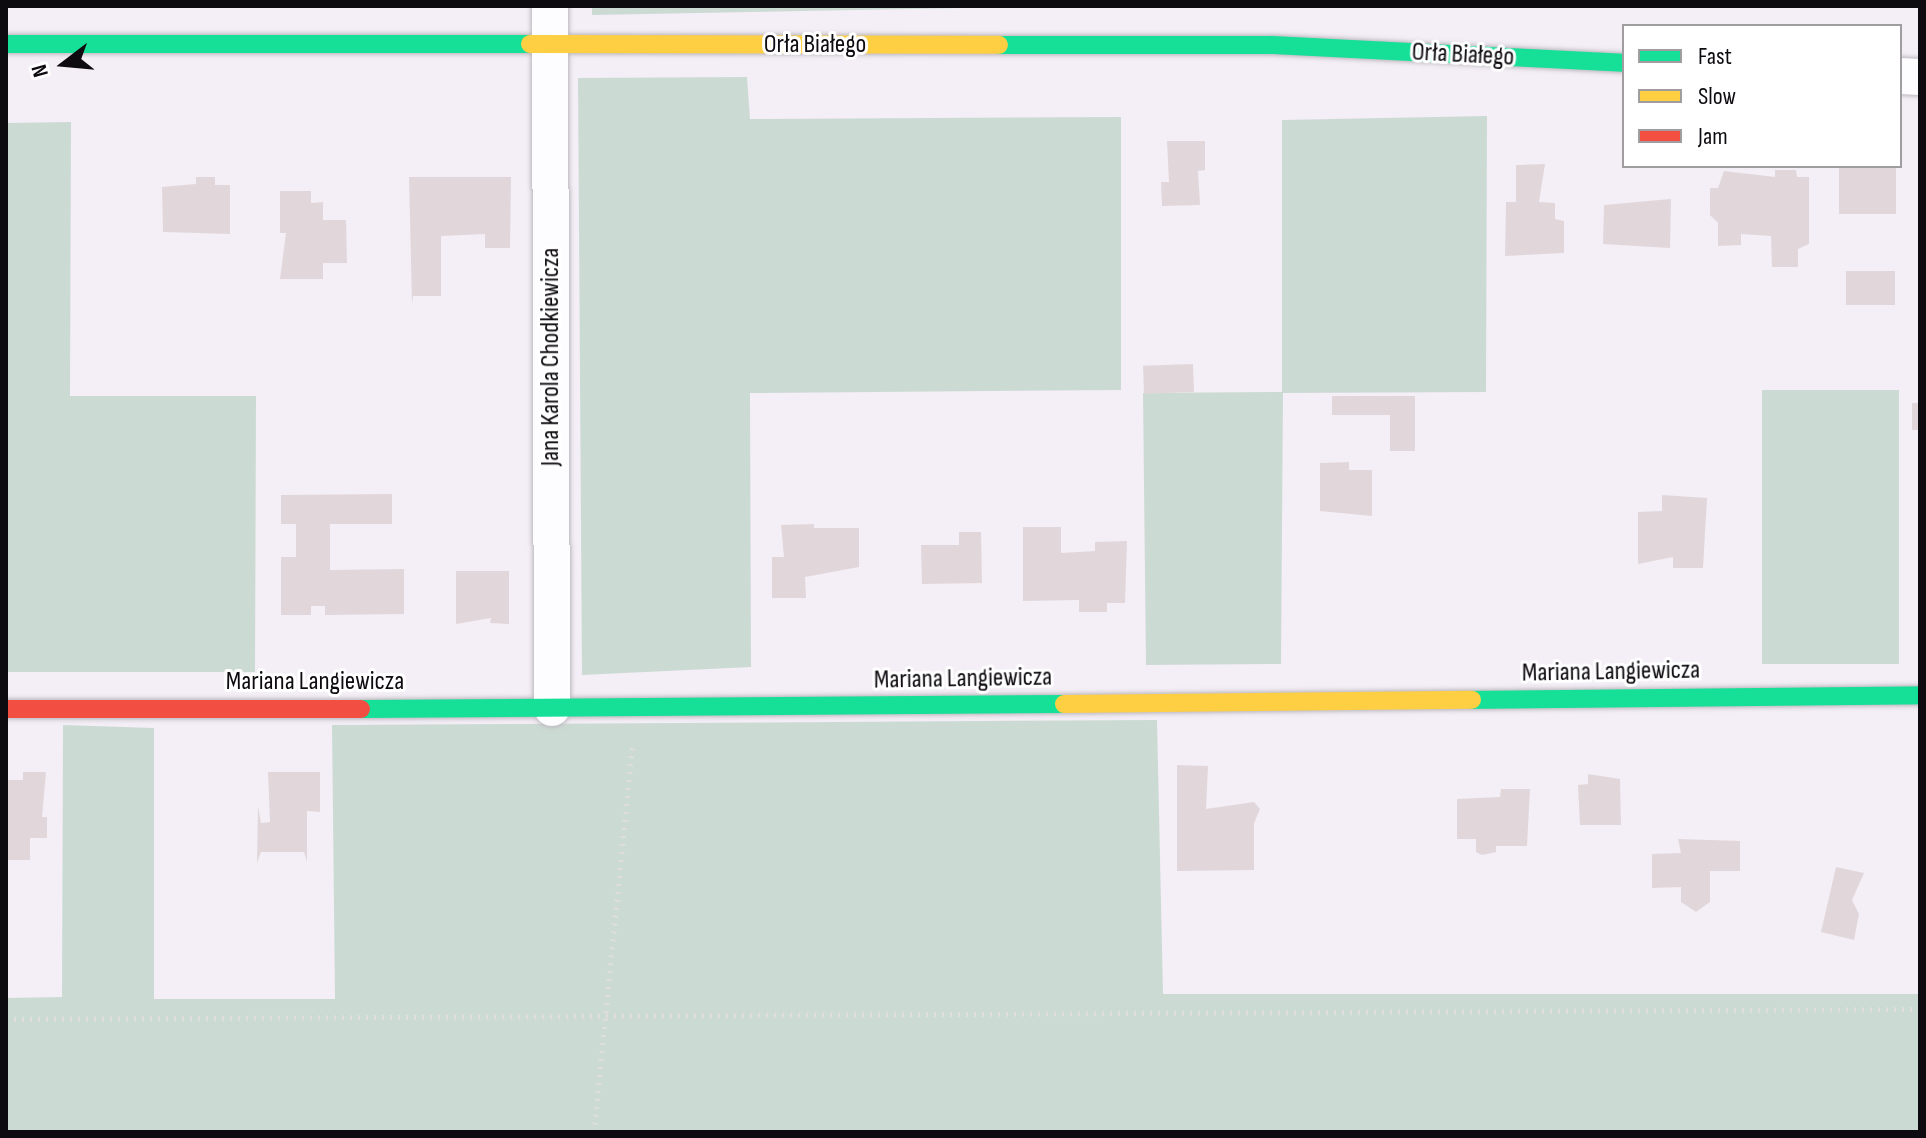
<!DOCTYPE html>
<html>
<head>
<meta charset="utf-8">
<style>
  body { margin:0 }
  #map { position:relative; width:1926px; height:1138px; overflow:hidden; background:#f4eef6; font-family:"Sofia Sans Condensed",sans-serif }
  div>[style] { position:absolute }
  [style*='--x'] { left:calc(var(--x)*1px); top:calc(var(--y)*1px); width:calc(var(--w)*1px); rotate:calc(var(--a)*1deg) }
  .green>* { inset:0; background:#ccdad4; transform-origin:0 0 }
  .building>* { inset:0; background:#e1d7da; transform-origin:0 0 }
  .path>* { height:5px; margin-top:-2.5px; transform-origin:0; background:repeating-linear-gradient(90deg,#dfdddf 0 2px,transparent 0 8px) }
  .roads { filter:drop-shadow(0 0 2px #bdb9bf) drop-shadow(0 0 2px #bdb9bf) }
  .street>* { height:36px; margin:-18px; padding:0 18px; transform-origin:18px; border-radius:18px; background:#fdfcfe }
  .fast>* { height:18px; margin:-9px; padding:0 9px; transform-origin:9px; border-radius:9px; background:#16e098 }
  .slow>* { height:18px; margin:-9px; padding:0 9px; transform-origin:9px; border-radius:9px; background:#ffcf43 }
  .jam>* { height:18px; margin:-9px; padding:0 9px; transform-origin:9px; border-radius:9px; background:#f24e42 }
  span { translate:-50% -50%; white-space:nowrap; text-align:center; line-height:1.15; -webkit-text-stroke:6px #fff; paint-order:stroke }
  .street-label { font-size:26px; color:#0e0b10 }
  .frame { position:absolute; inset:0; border:8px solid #0e0b10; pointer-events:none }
  .legend { position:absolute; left:1622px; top:24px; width:280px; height:144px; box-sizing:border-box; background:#fff; border:2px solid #9f9d9f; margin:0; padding:10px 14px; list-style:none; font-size:24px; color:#0e0b10 }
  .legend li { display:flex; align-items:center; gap:16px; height:40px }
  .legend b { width:40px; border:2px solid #9f9d9f }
  .north { position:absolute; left:24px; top:24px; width:80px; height:80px; -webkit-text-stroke:6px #fff; paint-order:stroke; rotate:254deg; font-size:22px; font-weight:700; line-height:32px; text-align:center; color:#0e0b10 }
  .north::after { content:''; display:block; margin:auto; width:28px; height:36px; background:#0e0b10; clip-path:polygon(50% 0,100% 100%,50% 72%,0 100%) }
</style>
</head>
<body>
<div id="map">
  <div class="green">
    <div style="clip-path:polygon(592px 6px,1065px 6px,592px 15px)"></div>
    <div style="clip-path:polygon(747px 77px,750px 119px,1121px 117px,1121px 390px,750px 393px,751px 667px,582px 675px,578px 78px)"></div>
    <div style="clip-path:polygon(1487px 116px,1486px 392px,1283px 393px,1281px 664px,1146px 665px,1143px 393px,1282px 392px,1282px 120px)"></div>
    <div style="clip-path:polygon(71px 122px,70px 396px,256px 396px,255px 672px,6px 672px,6px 123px)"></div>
    <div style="left:1762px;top:390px;width:137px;height:274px"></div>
    <div style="clip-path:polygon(1157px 720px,1163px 994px,1920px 994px,1920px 1132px,6px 1132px,6px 998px,62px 997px,63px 725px,154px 728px,154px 999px,335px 999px,332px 725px)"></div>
  </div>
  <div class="building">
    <div style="clip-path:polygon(1167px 141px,1205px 141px,1205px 170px,1198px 171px,1200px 205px,1162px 206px,1161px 182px,1169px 182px)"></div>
    <div style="clip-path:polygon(1545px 164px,1539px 202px,1555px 203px,1555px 219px,1564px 221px,1564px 253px,1505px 256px,1506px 202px,1516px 202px,1516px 165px)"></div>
    <div style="left:1839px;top:166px;width:57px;height:48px"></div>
    <div style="clip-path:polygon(1775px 170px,1796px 170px,1797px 177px,1809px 177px,1809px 244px,1798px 249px,1798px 267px,1772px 267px,1771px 236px,1741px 234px,1741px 245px,1718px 246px,1718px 223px,1710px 215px,1710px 188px,1718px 188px,1724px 171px,1775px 177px)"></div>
    <div style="clip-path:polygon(196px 177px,215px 177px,215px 185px,230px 185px,230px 234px,163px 232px,162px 187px,196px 184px)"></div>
    <div style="clip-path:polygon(409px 177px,511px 177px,510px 248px,485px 248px,485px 234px,441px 236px,441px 296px,413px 296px,412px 304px)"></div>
    <div style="clip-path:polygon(280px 191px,311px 191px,311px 203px,323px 202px,323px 220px,346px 220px,347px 263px,323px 263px,323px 279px,280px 279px,286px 233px,280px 233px)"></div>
    <div style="clip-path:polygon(1671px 199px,1670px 248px,1603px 244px,1604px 205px)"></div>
    <div style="left:1846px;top:271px;width:49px;height:34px"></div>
    <div style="left:1193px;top:364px;width:28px;height:50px;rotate:88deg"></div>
    <div style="clip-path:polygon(1332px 396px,1415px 396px,1415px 451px,1390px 451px,1390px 415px,1332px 415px)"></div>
    <div style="left:1912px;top:403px;width:8px;height:27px"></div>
    <div style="clip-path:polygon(1349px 462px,1349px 470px,1372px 470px,1372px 516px,1320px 511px,1320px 463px)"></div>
    <div style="clip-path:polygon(392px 494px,392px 524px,330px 524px,330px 570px,404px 569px,404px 614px,325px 615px,325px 606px,311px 606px,311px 615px,281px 615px,281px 557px,296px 557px,296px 524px,281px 524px,281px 495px)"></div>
    <div style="clip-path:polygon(1662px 495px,1707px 498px,1703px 568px,1673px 568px,1673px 557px,1638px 564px,1638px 512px,1662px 511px)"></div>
    <div style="clip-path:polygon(814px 524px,814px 528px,859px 528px,859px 567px,805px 577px,806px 598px,772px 598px,772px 557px,784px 557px,781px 525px)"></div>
    <div style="clip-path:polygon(1023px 527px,1061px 527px,1061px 553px,1095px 551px,1095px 542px,1127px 541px,1125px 603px,1107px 603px,1107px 612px,1079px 612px,1079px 600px,1023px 601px)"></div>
    <div style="clip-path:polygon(959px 532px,981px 532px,982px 583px,922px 584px,921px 545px,959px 545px)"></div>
    <div style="clip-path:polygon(456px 571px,509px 571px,509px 624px,490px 623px,491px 618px,456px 624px)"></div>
    <div style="clip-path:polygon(1177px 765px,1208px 766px,1206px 809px,1254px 802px,1260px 809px,1254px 823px,1254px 870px,1177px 871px)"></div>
    <div style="clip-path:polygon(23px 772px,46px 772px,42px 817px,47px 817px,47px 838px,30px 838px,30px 860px,6px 860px,6px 780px,23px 780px)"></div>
    <div style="clip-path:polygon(268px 772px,320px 772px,320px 812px,307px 811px,307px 862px,304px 852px,261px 852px,257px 863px,258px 806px,261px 823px,270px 822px)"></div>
    <div style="clip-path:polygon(1588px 774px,1620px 779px,1621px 825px,1580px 825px,1578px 785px,1588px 784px)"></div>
    <div style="clip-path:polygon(1501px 789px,1530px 789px,1527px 846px,1496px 846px,1496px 852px,1482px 855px,1476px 852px,1476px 839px,1457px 839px,1457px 799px,1500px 797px)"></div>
    <div style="clip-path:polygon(1678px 839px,1740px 841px,1740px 871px,1710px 871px,1710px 902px,1696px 912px,1681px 902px,1681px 887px,1652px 888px,1652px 854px,1681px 853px)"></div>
    <div style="clip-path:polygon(1836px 867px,1864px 873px,1852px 900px,1859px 914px,1854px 940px,1821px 932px)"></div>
  </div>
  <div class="path">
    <div style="--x:6;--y:1019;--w:1914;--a:-0.3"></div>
    <div style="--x:594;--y:1132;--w:391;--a:-84.3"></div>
  </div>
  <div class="roads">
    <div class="street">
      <div style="--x:550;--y:6;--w:702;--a:89.84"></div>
      <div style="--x:1900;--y:76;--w:20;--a:3"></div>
    </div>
    <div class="fast">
      <div style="--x:6;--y:44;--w:524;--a:0"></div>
      <div style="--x:999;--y:45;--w:273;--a:0"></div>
      <div style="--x:1272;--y:45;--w:352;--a:2.9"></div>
      <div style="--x:1472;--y:700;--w:448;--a:-0.6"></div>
      <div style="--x:361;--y:709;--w:703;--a:-0.41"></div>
    </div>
    <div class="slow">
      <div style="--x:530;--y:44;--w:469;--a:0.1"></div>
      <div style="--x:1064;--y:704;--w:408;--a:-0.6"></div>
    </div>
    <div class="jam">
      <div style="--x:6;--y:709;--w:355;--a:0"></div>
    </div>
  </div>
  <div class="street-label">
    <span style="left:815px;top:45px">Orła Białego</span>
    <span style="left:1463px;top:55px;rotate:3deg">Orła Białego</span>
    <span style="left:551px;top:357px;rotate:-90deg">Jana Karola Chodkiewicza</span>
    <span style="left:1611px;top:672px;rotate:-1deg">Mariana Langiewicza</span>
    <span style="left:963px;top:679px;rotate:-1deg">Mariana Langiewicza</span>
    <span style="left:315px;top:682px">Mariana Langiewicza</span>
  </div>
  <div class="frame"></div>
  <ul class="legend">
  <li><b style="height:10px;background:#16e098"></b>Fast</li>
  <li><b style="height:10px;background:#ffcf43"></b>Slow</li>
  <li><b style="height:10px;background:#f24e42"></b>Jam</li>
  </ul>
  <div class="north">N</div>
</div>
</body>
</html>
